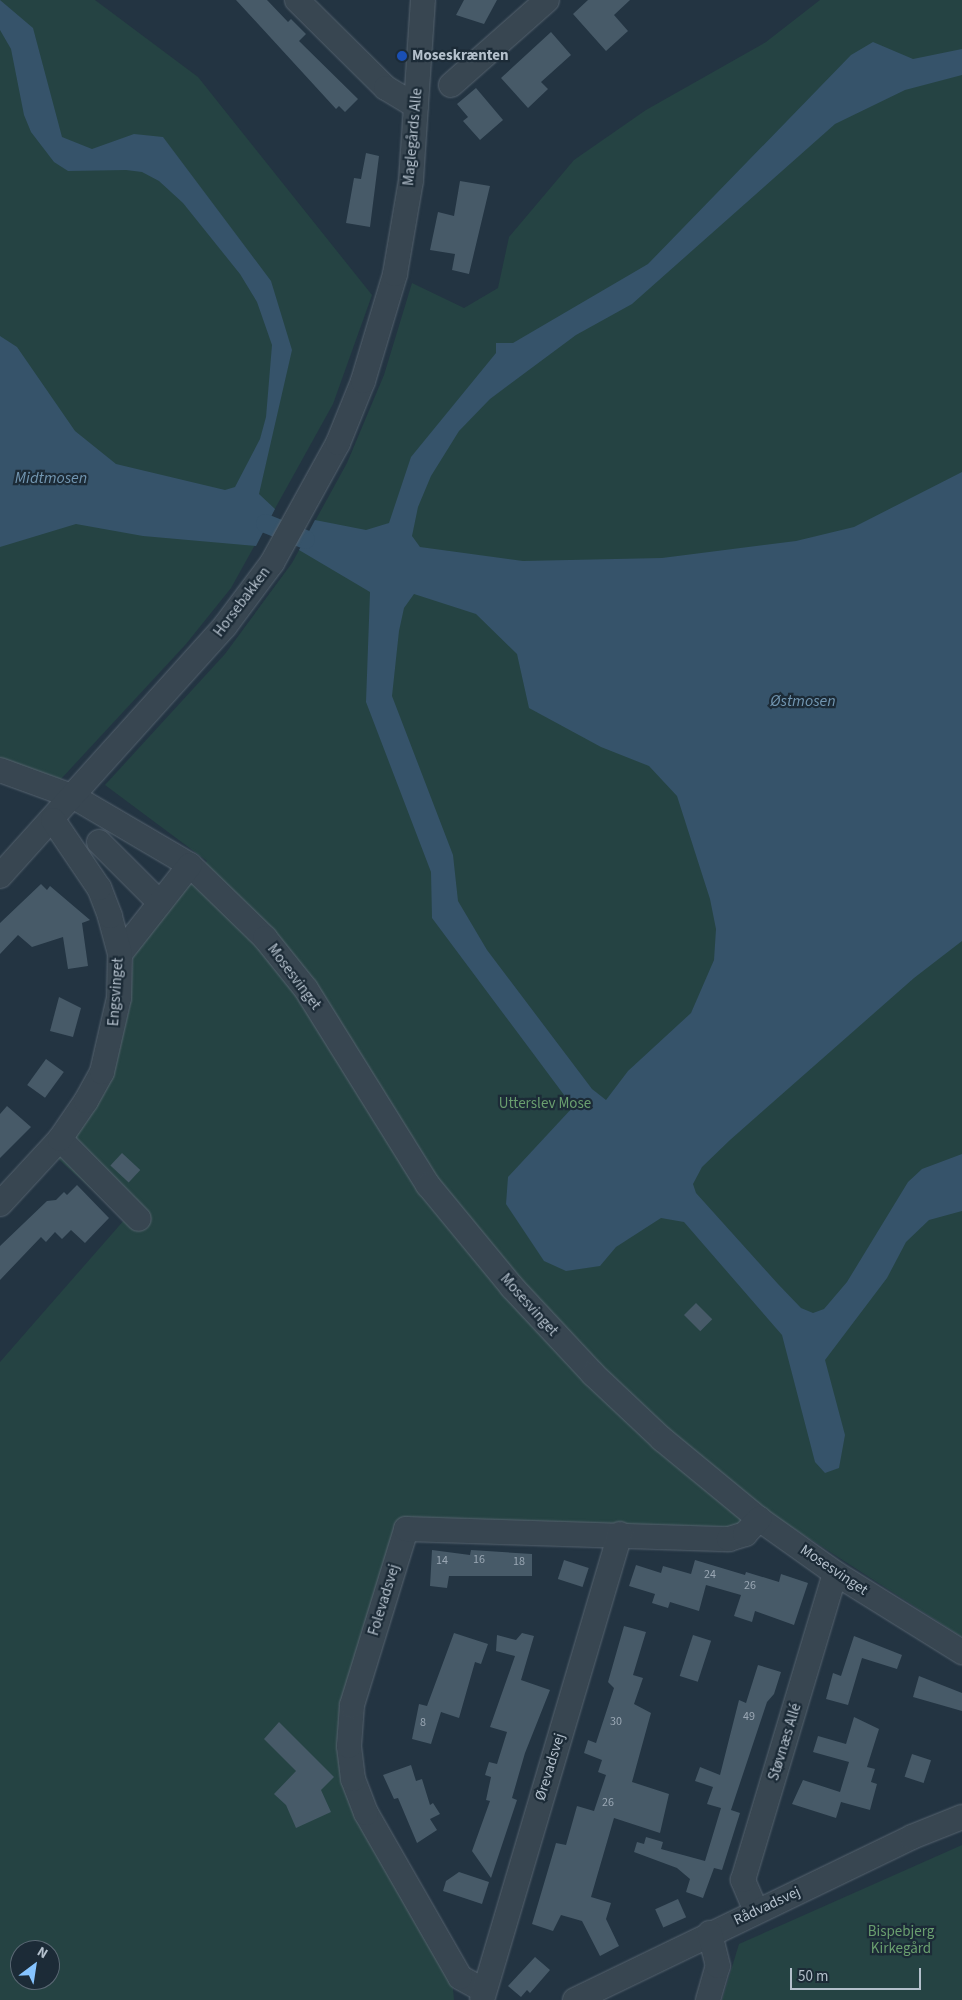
<!DOCTYPE html>
<html>
<head>
<meta charset="utf-8">
<style>
  body { margin:0 }
  #map { position:relative; width:962px; height:2000px; overflow:hidden; background:#233442; font-family:"Source Sans 3",sans-serif }
  div>[style] { position:absolute }
  [style*='--x'] { left:calc(var(--x)*1px); top:calc(var(--y)*1px); width:calc(var(--w)*1px); rotate:calc(var(--a)*1deg) }
  .green>* { inset:0; background:#254343 }
  .water>* { inset:0; background:#36536a }
  .canal>* { height:19px; margin:-9.5px; padding:0 9.5px; transform-origin:9.5px; border-radius:9.5px; background:#36536a }
  .building>* { inset:0; background:#475a68; transform-origin:0 0 }
  .roads { filter:drop-shadow(0 0 1px #56636f) drop-shadow(0 0 1px #56636f) }
  .minor>* { height:24px; margin:-12px; padding:0 12px; transform-origin:12px; border-radius:12px; background:#384651 }
  .dots>* { width:14px; height:14px; translate:-50% -50%; box-sizing:border-box; border:2px solid #1c2b37; border-radius:50% }
  span { translate:-50% -50%; white-space:nowrap; text-align:center; line-height:1.15; -webkit-text-stroke:4.5px #1c2b37; paint-order:stroke }
  .number-label { font-size:12px; color:#99a6b3 }
  .number-label span { -webkit-text-stroke-width:0 }
  .poi-label { font-size:15px; color:#b4c0cc; font-weight:700 }
  .left { translate:0 -50%; text-align:left }
  .street-label { font-size:15px; color:#b4c0cc }
  .park-label { font-size:15px; color:#6a9f6f }
  .water-label { font-size:16px; color:#7296b1; font-style:italic }
  .north { position:absolute; left:10px; top:1940px; width:50px; height:50px; box-sizing:border-box; background:#1c2b37; border:1px solid #596773; border-radius:50%; rotate:31deg; font-size:14px; font-weight:700; line-height:20px; text-align:center; color:#b4c0cc }
  .north::after { content:''; display:block; margin:auto; width:18px; height:22px; background:#86c4ff; clip-path:polygon(50% 0,100% 100%,50% 72%,0 100%) }
  .scale { position:absolute; left:790px; top:1968px; width:131px; height:22px; box-sizing:border-box; border:2px solid #b4c0cc; border-top:0; padding-left:6px; font-size:15px; line-height:18px; white-space:nowrap; color:#b4c0cc; -webkit-text-stroke:4px #1c2b37; paint-order:stroke }
</style>
</head>
<body>
<div id="map">
  <div class="green">
    <div style="clip-path:polygon(0 0,95px 0,198px 77px,372px 295px,333px 404px,231px 588px,186px 644px,61px 779px,0 761px)"></div>
    <div style="clip-path:polygon(evenodd,820px 0,962px 0,962px 1637px,776px 1517px,733px 1527px,407px 1519px,341px 1751px,452px 1979px,454px 2000px,0 2000px,0 1362px,125px 1219px,56px 1157px,118px 1052px,130px 1006px,133px 957px,207px 861px,105px 785px,225px 654px,292px 563px,347px 463px,384px 375px,412px 283px,464px 308px,498px 288px,509px 237px,574px 160px,646px 110px,766px 42px,820px 0,20px 1950px,50px 1950px,50px 1980px,20px 1980px,20px 1950px)"></div>
    <div style="clip-path:polygon(962px 1845px,962px 2000px,722px 2000px,739px 1944px)"></div>
  </div>
  <div class="water">
    <div style="clip-path:polygon(0 0,33px 28px,62px 137px,92px 149px,134px 134px,163px 137px,271px 281px,292px 350px,259px 494px,275px 509px,256px 546px,143px 536px,76px 524px,0 547px,0 336px,17px 347px,75px 431px,116px 464px,225px 490px,235px 487px,260px 439px,266px 417px,272px 345px,257px 302px,240px 274px,183px 203px,159px 181px,142px 172px,126px 170px,68px 171px,54px 162px,31px 132px,24px 115px,11px 49px,0 30px)"></div>
    <div style="clip-path:polygon(evenodd,873px 42px,913px 59px,962px 49px,962px 75px,905px 90px,835px 124px,632px 304px,576px 335px,490px 399px,459px 431px,431px 476px,418px 507px,412px 536px,420px 547px,523px 561px,662px 558px,796px 541px,854px 527px,962px 472px,962px 941px,914px 978px,730px 1140px,702px 1167px,693px 1184px,696px 1193px,778px 1284px,801px 1308px,813px 1313px,824px 1309px,847px 1282px,908px 1182px,922px 1169px,962px 1154px,962px 1211px,929px 1220px,906px 1242px,887px 1278px,825px 1360px,845px 1435px,839px 1468px,825px 1473px,815px 1462px,782px 1335px,684px 1222px,661px 1218px,616px 1247px,600px 1266px,566px 1271px,544px 1261px,506px 1204px,508px 1177px,573px 1107px,432px 918px,431px 872px,366px 702px,370px 592px,299px 550px,315px 520px,366px 530px,389px 523px,411px 457px,496px 353px,496px 343px,513px 343px,648px 264px,851px 55px,873px 42px,414px 594px,476px 614px,517px 654px,529px 708px,601px 747px,649px 766px,677px 796px,710px 899px,716px 929px,714px 960px,691px 1013px,628px 1071px,606px 1100px,592px 1089px,487px 950px,458px 901px,453px 855px,392px 696px,399px 631px,404px 608px,414px 594px)"></div>
  </div>
  <div class="canal">
    <div style="--x:265;--y:523;--w:43;--a:21.8"></div>
  </div>
  <div class="building">
    <div style="clip-path:polygon(236px 0,267px 0,288px 22px,291px 19px,306px 34px,299px 41px,358px 99px,345px 112px,339px 106px,336px 109px)"></div>
    <div style="clip-path:polygon(464px 0,497px 0,484px 24px,456px 15px)"></div>
    <div style="clip-path:polygon(588px 0,630px 0,614px 15px,628px 31px,606px 51px,573px 14px)"></div>
    <div style="clip-path:polygon(551px 32px,571px 55px,541px 82px,548px 89px,528px 108px,501px 78px)"></div>
    <div style="clip-path:polygon(476px 88px,503px 120px,480px 140px,463px 121px,468px 117px,457px 104px)"></div>
    <div style="clip-path:polygon(366px 153px,379px 156px,370px 227px,346px 223px,354px 178px,361px 179px)"></div>
    <div style="clip-path:polygon(460px 181px,490px 186px,469px 274px,452px 270px,455px 254px,430px 250px,438px 212px,454px 216px)"></div>
    <div style="clip-path:polygon(41px 884px,47px 890px,50px 886px,90px 920px,82px 923px,88px 966px,68px 969px,63px 937px,32px 947px,18px 935px,0 954px,0 923px)"></div>
    <div style="clip-path:polygon(59px 997px,81px 1008px,73px 1037px,50px 1031px)"></div>
    <div style="left:46px;top:1059px;width:22px;height:32px;rotate:36deg"></div>
    <div style="clip-path:polygon(7px 1106px,31px 1127px,0 1158px,0 1114px)"></div>
    <div style="left:122px;top:1153px;width:25px;height:17px;rotate:43deg"></div>
    <div style="clip-path:polygon(77px 1185px,109px 1218px,85px 1243px,71px 1230px,62px 1239px,55px 1232px,46px 1242px,41px 1237px,0 1280px,0 1246px,47px 1201px,56px 1200px,64px 1192px,67px 1195px)"></div>
    <div style="left:696px;top:1303px;width:23px;height:17px;rotate:45deg"></div>
    <div style="clip-path:polygon(432px 1550px,470px 1555px,471px 1550px,532px 1554px,532px 1576px,449px 1576px,447px 1588px,430px 1586px)"></div>
    <div style="left:564px;top:1560px;width:26px;height:20px;rotate:18deg"></div>
    <div style="clip-path:polygon(695px 1560px,745px 1575px,746px 1572px,779px 1582px,781px 1574px,808px 1583px,794px 1625px,755px 1611px,752px 1622px,734px 1616px,741px 1595px,706px 1585px,699px 1611px,670px 1602px,668px 1608px,652px 1603px,655px 1594px,629px 1586px,636px 1565px,661px 1573px,663px 1566px,691px 1574px)"></div>
    <div style="clip-path:polygon(624px 1626px,646px 1632px,633px 1675px,643px 1678px,634px 1704px,651px 1713px,632px 1782px,669px 1794px,660px 1833px,614px 1818px,591px 1897px,611px 1903px,606px 1919px,619px 1946px,600px 1956px,582px 1921px,561px 1915px,553px 1931px,532px 1924px,556px 1843px,566px 1845px,577px 1806px,594px 1811px,606px 1775px,598px 1772px,602px 1760px,584px 1753px,588px 1740px,596px 1743px,614px 1688px,608px 1682px)"></div>
    <div style="clip-path:polygon(454px 1633px,488px 1644px,481px 1664px,475px 1662px,459px 1718px,441px 1712px,431px 1744px,412px 1739px,419px 1704px,427px 1706px)"></div>
    <div style="clip-path:polygon(522px 1633px,534px 1636px,521px 1680px,550px 1690px,525px 1753px,512px 1798px,517px 1800px,491px 1878px,472px 1851px,490px 1801px,486px 1800px,491px 1777px,485px 1775px,489px 1762px,497px 1764px,507px 1732px,490px 1727px,515px 1656px,496px 1651px,497px 1635px,516px 1640px)"></div>
    <div style="left:693px;top:1635px;width:19px;height:43px;rotate:18deg"></div>
    <div style="clip-path:polygon(854px 1636px,902px 1655px,897px 1669px,862px 1658px,848px 1705px,826px 1699px,833px 1673px,841px 1676px)"></div>
    <div style="clip-path:polygon(758px 1665px,781px 1672px,774px 1694px,767px 1702px,731px 1810px,740px 1813px,722px 1870px,714px 1868px,703px 1898px,686px 1892px,690px 1879px,677px 1868px,634px 1852px,637px 1842px,644px 1844px,646px 1837px,663px 1842px,661px 1849px,705px 1861px,721px 1808px,707px 1804px,713px 1787px,695px 1781px,700px 1767px,720px 1775px,739px 1700px,746px 1703px)"></div>
    <div style="clip-path:polygon(919px 1676px,962px 1693px,962px 1711px,913px 1697px)"></div>
    <div style="clip-path:polygon(854px 1717px,879px 1729px,867px 1767px,875px 1769px,871px 1782px,877px 1784px,870px 1810px,841px 1802px,836px 1818px,792px 1804px,803px 1780px,840px 1792px,849px 1762px,813px 1752px,818px 1736px,846px 1744px)"></div>
    <div style="clip-path:polygon(279px 1722px,334px 1777px,321px 1790px,331px 1812px,296px 1828px,286px 1805px,274px 1794px,296px 1771px,264px 1739px)"></div>
    <div style="left:912px;top:1754px;width:20px;height:24px;rotate:18deg"></div>
    <div style="clip-path:polygon(411px 1765px,416px 1781px,422px 1779px,430px 1805px,433px 1803px,440px 1814px,430px 1819px,437px 1830px,417px 1843px,398px 1798px,394px 1799px,383px 1775px)"></div>
    <div style="clip-path:polygon(459px 1872px,489px 1882px,482px 1904px,443px 1891px,446px 1881px)"></div>
    <div style="left:678px;top:1899px;width:20px;height:25px;rotate:66deg"></div>
    <div style="clip-path:polygon(535px 1957px,550px 1970px,530px 1993px,527px 1990px,521px 1997px,508px 1986px)"></div>
  </div>
  <div class="roads">
    <div class="minor">
      <div style="--x:297;--y:0;--w:125;--a:44.7"></div>
      <div style="--x:386;--y:88;--w:35;--a:31"></div>
      <div style="--x:451;--y:85;--w:128;--a:-41.5"></div>
      <div style="--x:0;--y:770;--w:79;--a:20"></div>
      <div style="--x:74;--y:797;--w:134;--a:30.4"></div>
      <div style="--x:190;--y:865;--w:105;--a:44.2"></div>
      <div style="--x:265;--y:938;--w:65;--a:51.2"></div>
      <div style="--x:306;--y:989;--w:231;--a:58.1"></div>
      <div style="--x:428;--y:1185;--w:132;--a:50.5"></div>
      <div style="--x:512;--y:1287;--w:119;--a:47"></div>
      <div style="--x:593;--y:1374;--w:95;--a:43.3"></div>
      <div style="--x:662;--y:1439;--w:126;--a:39.5"></div>
      <div style="--x:759;--y:1519;--w:93;--a:35.4"></div>
      <div style="--x:835;--y:1573;--w:150;--a:31.9"></div>
      <div style="--x:99;--y:842;--w:86;--a:45"></div>
      <div style="--x:0;--y:876;--w:336;--a:-48"></div>
      <div style="--x:225;--y:626;--w:79;--a:-53.3"></div>
      <div style="--x:272;--y:563;--w:137;--a:-61.2"></div>
      <div style="--x:338;--y:443;--w:67;--a:-68"></div>
      <div style="--x:363;--y:381;--w:112;--a:-73.3"></div>
      <div style="--x:395;--y:274;--w:95;--a:-80.3"></div>
      <div style="--x:411;--y:180;--w:180;--a:-86.2"></div>
      <div style="--x:120;--y:954;--w:113;--a:-51.8"></div>
      <div style="--x:60;--y:1139;--w:112;--a:45.4"></div>
      <div style="--x:0;--y:1204;--w:88;--a:-47.3"></div>
      <div style="--x:60;--y:1139;--w:46;--a:-55.6"></div>
      <div style="--x:86;--y:1101;--w:33;--a:-61"></div>
      <div style="--x:102;--y:1072;--w:76;--a:-77.1"></div>
      <div style="--x:119;--y:998;--w:44;--a:-88.7"></div>
      <div style="--x:120;--y:954;--w:39;--a:-105"></div>
      <div style="--x:110;--y:916;--w:30;--a:-111"></div>
      <div style="--x:99;--y:888;--w:82;--a:-124.1"></div>
      <div style="--x:756;--y:1911;--w:34;--a:-113"></div>
      <div style="--x:743;--y:1880;--w:320;--a:-73.3"></div>
      <div style="--x:483;--y:1990;--w:26;--a:-151"></div>
      <div style="--x:460;--y:1977;--w:189;--a:-119.8"></div>
      <div style="--x:366;--y:1813;--w:36;--a:-111"></div>
      <div style="--x:353;--y:1779;--w:33;--a:-97"></div>
      <div style="--x:349;--y:1746;--w:41;--a:-85.8"></div>
      <div style="--x:352;--y:1705;--w:184;--a:-72.9"></div>
      <div style="--x:406;--y:1529;--w:323;--a:1.8"></div>
      <div style="--x:729;--y:1539;--w:17;--a:-17"></div>
      <div style="--x:745;--y:1534;--w:21;--a:-47"></div>
      <div style="--x:482;--y:2000;--w:486;--a:-73.5"></div>
      <div style="--x:575;--y:2000;--w:374;--a:-25.8"></div>
      <div style="--x:912;--y:1837;--w:54;--a:-21.8"></div>
      <div style="--x:708;--y:2000;--w:35;--a:-74"></div>
      <div style="--x:718;--y:1966;--w:34;--a:-104"></div>
    </div>
  </div>
  <div class="dots">
    <div style="left:402px;top:56px;background:#1a4fb4"></div>
  </div>
  <div class="number-label">
    <span style="left:479px;top:1560px">16</span>
    <span style="left:442px;top:1561px">14</span>
    <span style="left:519px;top:1562px">18</span>
    <span style="left:710px;top:1575px">24</span>
    <span style="left:750px;top:1586px">26</span>
    <span style="left:749px;top:1717px">49</span>
    <span style="left:616px;top:1722px">30</span>
    <span style="left:423px;top:1723px">8</span>
    <span style="left:608px;top:1803px">26</span>
  </div>
  <div class="poi-label">
    <span class="left" style="left:412px;top:56px">Moseskrænten</span>
  </div>
  <div class="street-label">
    <span style="left:413px;top:137px;rotate:-85deg">Maglegårds Alle</span>
    <span style="left:242px;top:602px;rotate:-53deg">Horsebakken</span>
    <span style="left:294px;top:977px;rotate:53deg">Mosesvinget</span>
    <span style="left:116px;top:992px;rotate:-86deg">Engsvinget</span>
    <span style="left:529px;top:1305px;rotate:48deg">Mosesvinget</span>
    <span style="left:834px;top:1570px;rotate:34deg">Mosesvinget</span>
    <span style="left:384px;top:1600px;rotate:-73deg">Folevadsvej</span>
    <span style="left:785px;top:1742px;rotate:-73deg">Støvnæs Allé</span>
    <span style="left:550px;top:1767px;rotate:-73deg">Ørevadsvej</span>
    <span style="left:767px;top:1906px;rotate:-25deg">Rådvadsvej</span>
  </div>
  <div class="park-label">
    <span style="left:545px;top:1104px">Utterslev Mose</span>
    <span style="left:901px;top:1940px">Bispebjerg<br>Kirkegård</span>
  </div>
  <div class="water-label">
    <span style="left:51px;top:478px">Midtmosen</span>
    <span style="left:803px;top:701px">Østmosen</span>
  </div>
  <div class="north">N</div>
  <div class="scale">50 m</div>
</div>
</body>
</html>
